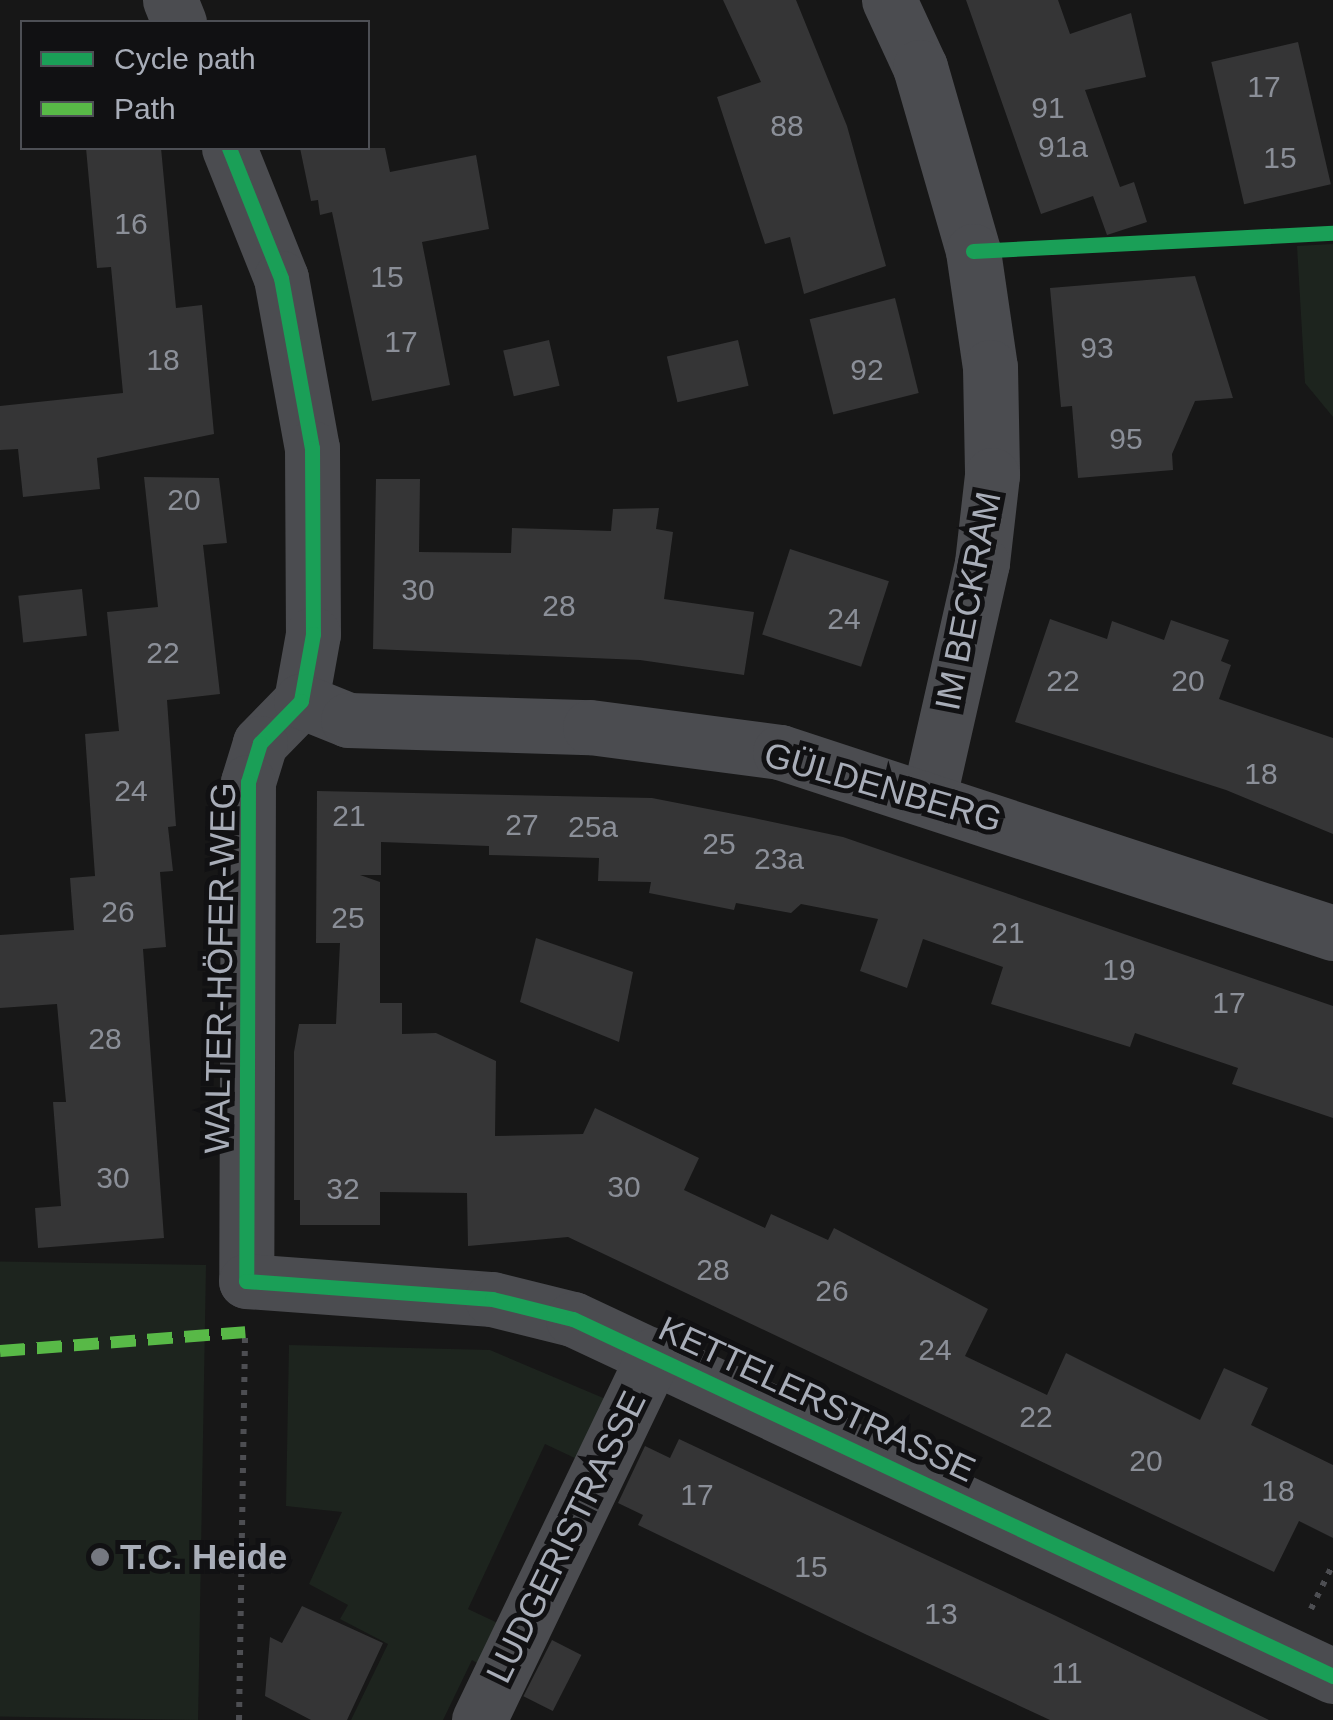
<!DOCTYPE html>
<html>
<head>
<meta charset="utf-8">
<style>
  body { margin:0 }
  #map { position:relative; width:1333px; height:1720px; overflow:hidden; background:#171717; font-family:Helvetica,sans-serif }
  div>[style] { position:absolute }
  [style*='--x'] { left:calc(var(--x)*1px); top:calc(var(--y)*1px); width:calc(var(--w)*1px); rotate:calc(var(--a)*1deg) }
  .green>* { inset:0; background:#1d241e; transform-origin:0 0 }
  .building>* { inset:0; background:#353536; transform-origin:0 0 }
  .path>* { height:6px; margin-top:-3px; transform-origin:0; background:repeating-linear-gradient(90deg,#4d4e52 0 5px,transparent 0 13px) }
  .minor>* { height:55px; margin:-27.5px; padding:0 27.5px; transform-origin:27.5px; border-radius:27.5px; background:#4b4c50 }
  .quiet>* { height:12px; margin-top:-6px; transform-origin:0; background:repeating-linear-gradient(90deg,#58b947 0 25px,transparent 0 37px) }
  .cycleway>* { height:15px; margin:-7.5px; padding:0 7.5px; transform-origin:7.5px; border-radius:7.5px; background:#1a9f57 }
  .dots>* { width:28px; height:28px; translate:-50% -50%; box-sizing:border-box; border:5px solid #111113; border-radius:50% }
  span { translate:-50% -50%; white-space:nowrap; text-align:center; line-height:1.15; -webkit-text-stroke:10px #111113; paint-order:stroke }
  .number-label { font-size:30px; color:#8b8f98 }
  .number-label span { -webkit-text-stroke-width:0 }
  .street-label { font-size:35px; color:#a8adb8 }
  .poi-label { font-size:35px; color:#a8adb8; font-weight:700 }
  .left { translate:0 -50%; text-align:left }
  .legend { position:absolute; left:20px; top:20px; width:350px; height:130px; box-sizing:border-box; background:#111113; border:2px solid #4d4f55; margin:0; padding:12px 18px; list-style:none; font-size:30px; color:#a8adb8 }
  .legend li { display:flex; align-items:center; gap:20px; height:50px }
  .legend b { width:50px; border:2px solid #4d4f55 }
</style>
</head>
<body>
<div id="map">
  <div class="green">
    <div style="clip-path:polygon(1333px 244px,1333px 417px,1305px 383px,1297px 246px)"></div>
    <div style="left:206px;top:1265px;width:455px;height:206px;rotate:91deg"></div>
    <div style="clip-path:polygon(289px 1345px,490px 1350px,608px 1400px,579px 1460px,545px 1444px,468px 1609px,502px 1625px,482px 1666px,472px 1660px,443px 1720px,351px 1720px,388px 1644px,340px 1619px,348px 1605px,309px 1584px,342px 1512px,286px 1506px)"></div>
  </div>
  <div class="building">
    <div style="clip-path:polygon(723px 0,796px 0,847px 126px,886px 266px,804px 294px,790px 237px,765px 244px,717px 97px,761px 82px)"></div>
    <div style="clip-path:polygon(966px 0,1058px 0,1070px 34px,1131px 13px,1146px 77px,1085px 90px,1120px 187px,1134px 182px,1147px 222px,1107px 235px,1093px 196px,1041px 214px)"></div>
    <div style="left:1298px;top:42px;width:146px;height:89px;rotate:77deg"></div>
    <div style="clip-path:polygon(86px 148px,161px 148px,176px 308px,202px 305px,214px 434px,97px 458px,100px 489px,23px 497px,18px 449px,0 450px,0 406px,123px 393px,111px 267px,97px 268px)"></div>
    <div style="clip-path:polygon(300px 148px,385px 148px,390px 172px,476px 155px,489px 229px,422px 242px,450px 385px,372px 401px,332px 212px,320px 215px,318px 200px,311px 201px)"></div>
    <div style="clip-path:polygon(1195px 276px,1233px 398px,1195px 401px,1172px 454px,1173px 470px,1078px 478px,1072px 406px,1061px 407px,1050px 288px)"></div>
    <div style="left:895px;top:298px;width:98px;height:88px;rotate:76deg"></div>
    <div style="left:549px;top:340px;width:47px;height:47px;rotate:77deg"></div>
    <div style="left:738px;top:340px;width:47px;height:73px;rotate:77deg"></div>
    <div style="clip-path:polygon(144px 477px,219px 478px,227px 543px,203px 545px,220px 694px,167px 700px,176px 826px,168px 827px,173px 871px,160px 872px,166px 947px,143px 949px,164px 1238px,38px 1248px,35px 1208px,61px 1206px,53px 1102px,66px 1102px,57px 1004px,0 1008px,0 935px,74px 930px,70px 878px,95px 876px,85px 734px,119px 731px,107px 612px,158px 607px)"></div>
    <div style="clip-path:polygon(376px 479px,420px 479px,419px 552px,511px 553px,512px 528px,611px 531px,613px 509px,659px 508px,656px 529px,673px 532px,664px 599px,754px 612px,744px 675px,640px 660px,373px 649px)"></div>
    <div style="left:790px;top:549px;width:104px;height:90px;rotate:18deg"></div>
    <div style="left:82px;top:589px;width:47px;height:64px;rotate:84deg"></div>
    <div style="clip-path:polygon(1050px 619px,1107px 639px,1112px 621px,1164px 640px,1171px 620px,1229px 640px,1221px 661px,1231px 665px,1219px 699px,1333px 738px,1333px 834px,1226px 790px,1015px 722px)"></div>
    <div style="clip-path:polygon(317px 791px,652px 798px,754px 818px,843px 837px,1333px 1006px,1333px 1118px,1232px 1084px,1238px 1068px,1135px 1033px,1130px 1047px,991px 1004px,1003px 967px,923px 939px,907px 988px,860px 971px,878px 919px,801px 904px,791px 913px,736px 903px,734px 910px,649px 893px,651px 882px,598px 881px,599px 858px,489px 855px,489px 846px,381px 842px,381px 875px,360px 875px,380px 882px,380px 1003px,402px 1003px,402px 1034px,436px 1033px,496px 1061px,495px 1136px,583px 1134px,595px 1108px,699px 1158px,684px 1190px,765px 1228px,771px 1214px,828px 1240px,834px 1228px,988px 1309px,965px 1356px,1047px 1395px,1066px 1353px,1200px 1420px,1224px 1368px,1268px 1388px,1251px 1425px,1333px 1465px,1333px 1538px,1299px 1521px,1274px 1572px,568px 1237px,468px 1246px,467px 1193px,380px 1192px,380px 1225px,300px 1225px,300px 1200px,294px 1200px,294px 1052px,299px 1024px,336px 1024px,340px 943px,316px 943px)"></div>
    <div style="clip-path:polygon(536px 938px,633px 972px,619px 1042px,520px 1002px)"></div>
    <div style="clip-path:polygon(679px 1439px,1054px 1615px,1269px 1720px,1050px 1720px,865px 1634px,638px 1525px,643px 1515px,618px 1503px,645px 1446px,670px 1458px)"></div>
    <div style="clip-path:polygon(302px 1606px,383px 1643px,347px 1720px,311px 1720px,265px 1696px,270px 1637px,282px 1643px)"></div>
    <div style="left:552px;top:1640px;width:33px;height:63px;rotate:27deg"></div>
  </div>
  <div class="path">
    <div style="--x:1311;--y:1609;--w:50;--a:-63.9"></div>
    <div style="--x:239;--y:1720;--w:389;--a:-89.1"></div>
  </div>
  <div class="minor">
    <div style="--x:170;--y:0;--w:24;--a:68"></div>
    <div style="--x:889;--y:0;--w:74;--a:65.2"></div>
    <div style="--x:920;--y:67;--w:191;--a:73.9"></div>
    <div style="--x:973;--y:251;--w:117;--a:81.7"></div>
    <div style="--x:990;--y:367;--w:108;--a:88.9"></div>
    <div style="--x:992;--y:475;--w:89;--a:96.5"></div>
    <div style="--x:982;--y:563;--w:239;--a:102.8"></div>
    <div style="--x:229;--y:148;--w:140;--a:68.2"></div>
    <div style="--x:281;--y:278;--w:173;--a:79.7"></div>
    <div style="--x:312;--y:448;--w:186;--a:89.7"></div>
    <div style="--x:313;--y:634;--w:68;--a:100.2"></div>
    <div style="--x:301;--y:701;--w:59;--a:134.3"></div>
    <div style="--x:260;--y:743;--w:41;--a:107.1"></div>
    <div style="--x:248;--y:782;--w:499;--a:90.2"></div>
    <div style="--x:246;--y:1281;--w:247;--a:4.2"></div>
    <div style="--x:492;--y:1299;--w:83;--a:13.9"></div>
    <div style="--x:573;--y:1319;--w:840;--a:25.16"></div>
    <div style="--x:301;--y:701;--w:51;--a:22"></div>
    <div style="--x:348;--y:720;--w:242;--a:1.7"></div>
    <div style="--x:590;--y:727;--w:192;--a:7.5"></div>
    <div style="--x:780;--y:752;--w:582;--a:18.12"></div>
    <div style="--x:479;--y:1720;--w:405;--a:-64.4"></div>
  </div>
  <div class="quiet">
    <div style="--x:0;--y:1351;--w:246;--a:-4.4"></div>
  </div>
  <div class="cycleway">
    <div style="--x:229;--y:148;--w:140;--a:68.2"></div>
    <div style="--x:281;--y:278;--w:173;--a:79.7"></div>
    <div style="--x:312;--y:448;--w:186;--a:89.7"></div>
    <div style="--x:313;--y:634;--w:68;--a:100.2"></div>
    <div style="--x:301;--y:701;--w:59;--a:134.3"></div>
    <div style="--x:260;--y:743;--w:41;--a:107.1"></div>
    <div style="--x:248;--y:782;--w:499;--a:90.2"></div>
    <div style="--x:246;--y:1281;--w:247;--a:4.2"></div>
    <div style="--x:492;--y:1299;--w:83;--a:13.9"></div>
    <div style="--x:573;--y:1319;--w:840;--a:25.16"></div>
    <div style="--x:973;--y:251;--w:360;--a:-2.9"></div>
  </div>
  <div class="dots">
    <div style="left:100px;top:1557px;background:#757880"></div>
  </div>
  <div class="number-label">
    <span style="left:1264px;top:87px">17</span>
    <span style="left:1048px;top:108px">91</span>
    <span style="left:787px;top:126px">88</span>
    <span style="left:1063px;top:147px">91a</span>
    <span style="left:1280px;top:158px">15</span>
    <span style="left:131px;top:224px">16</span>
    <span style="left:387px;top:277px">15</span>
    <span style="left:401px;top:342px">17</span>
    <span style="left:1097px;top:348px">93</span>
    <span style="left:163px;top:360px">18</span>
    <span style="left:867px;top:370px">92</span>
    <span style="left:1126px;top:439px">95</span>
    <span style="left:184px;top:500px">20</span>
    <span style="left:418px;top:590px">30</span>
    <span style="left:559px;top:606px">28</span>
    <span style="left:844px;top:619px">24</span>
    <span style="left:163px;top:653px">22</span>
    <span style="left:1063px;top:681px">22</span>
    <span style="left:1188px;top:681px">20</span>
    <span style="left:1261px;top:774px">18</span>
    <span style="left:131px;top:791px">24</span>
    <span style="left:349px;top:816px">21</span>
    <span style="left:522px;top:825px">27</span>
    <span style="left:593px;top:827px">25a</span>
    <span style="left:719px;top:844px">25</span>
    <span style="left:779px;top:859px">23a</span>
    <span style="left:118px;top:912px">26</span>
    <span style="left:348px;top:918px">25</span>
    <span style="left:1008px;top:933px">21</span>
    <span style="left:1119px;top:970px">19</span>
    <span style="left:1229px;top:1003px">17</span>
    <span style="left:105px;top:1039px">28</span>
    <span style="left:113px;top:1178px">30</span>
    <span style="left:624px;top:1187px">30</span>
    <span style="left:343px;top:1189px">32</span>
    <span style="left:713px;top:1270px">28</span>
    <span style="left:832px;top:1291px">26</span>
    <span style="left:935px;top:1350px">24</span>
    <span style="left:1036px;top:1417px">22</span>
    <span style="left:1146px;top:1461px">20</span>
    <span style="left:1278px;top:1491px">18</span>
    <span style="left:697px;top:1495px">17</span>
    <span style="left:811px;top:1567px">15</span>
    <span style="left:941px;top:1614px">13</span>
    <span style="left:1067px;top:1673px">11</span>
  </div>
  <div class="street-label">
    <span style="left:968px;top:601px;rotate:-79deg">IM BECKRAM</span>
    <span style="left:883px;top:787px;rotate:16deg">GÜLDENBERG</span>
    <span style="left:220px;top:968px;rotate:-89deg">WALTER-HÖFER-WEG</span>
    <span style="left:817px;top:1399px;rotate:25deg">KETTELERSTRASSE</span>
    <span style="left:566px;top:1537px;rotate:-64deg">LUDGERISTRASSE</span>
  </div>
  <div class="poi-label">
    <span class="left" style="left:120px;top:1557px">T.C. Heide</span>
  </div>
  <ul class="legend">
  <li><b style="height:12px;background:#1a9f57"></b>Cycle path</li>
  <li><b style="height:12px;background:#58b947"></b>Path</li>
  </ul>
</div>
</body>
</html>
